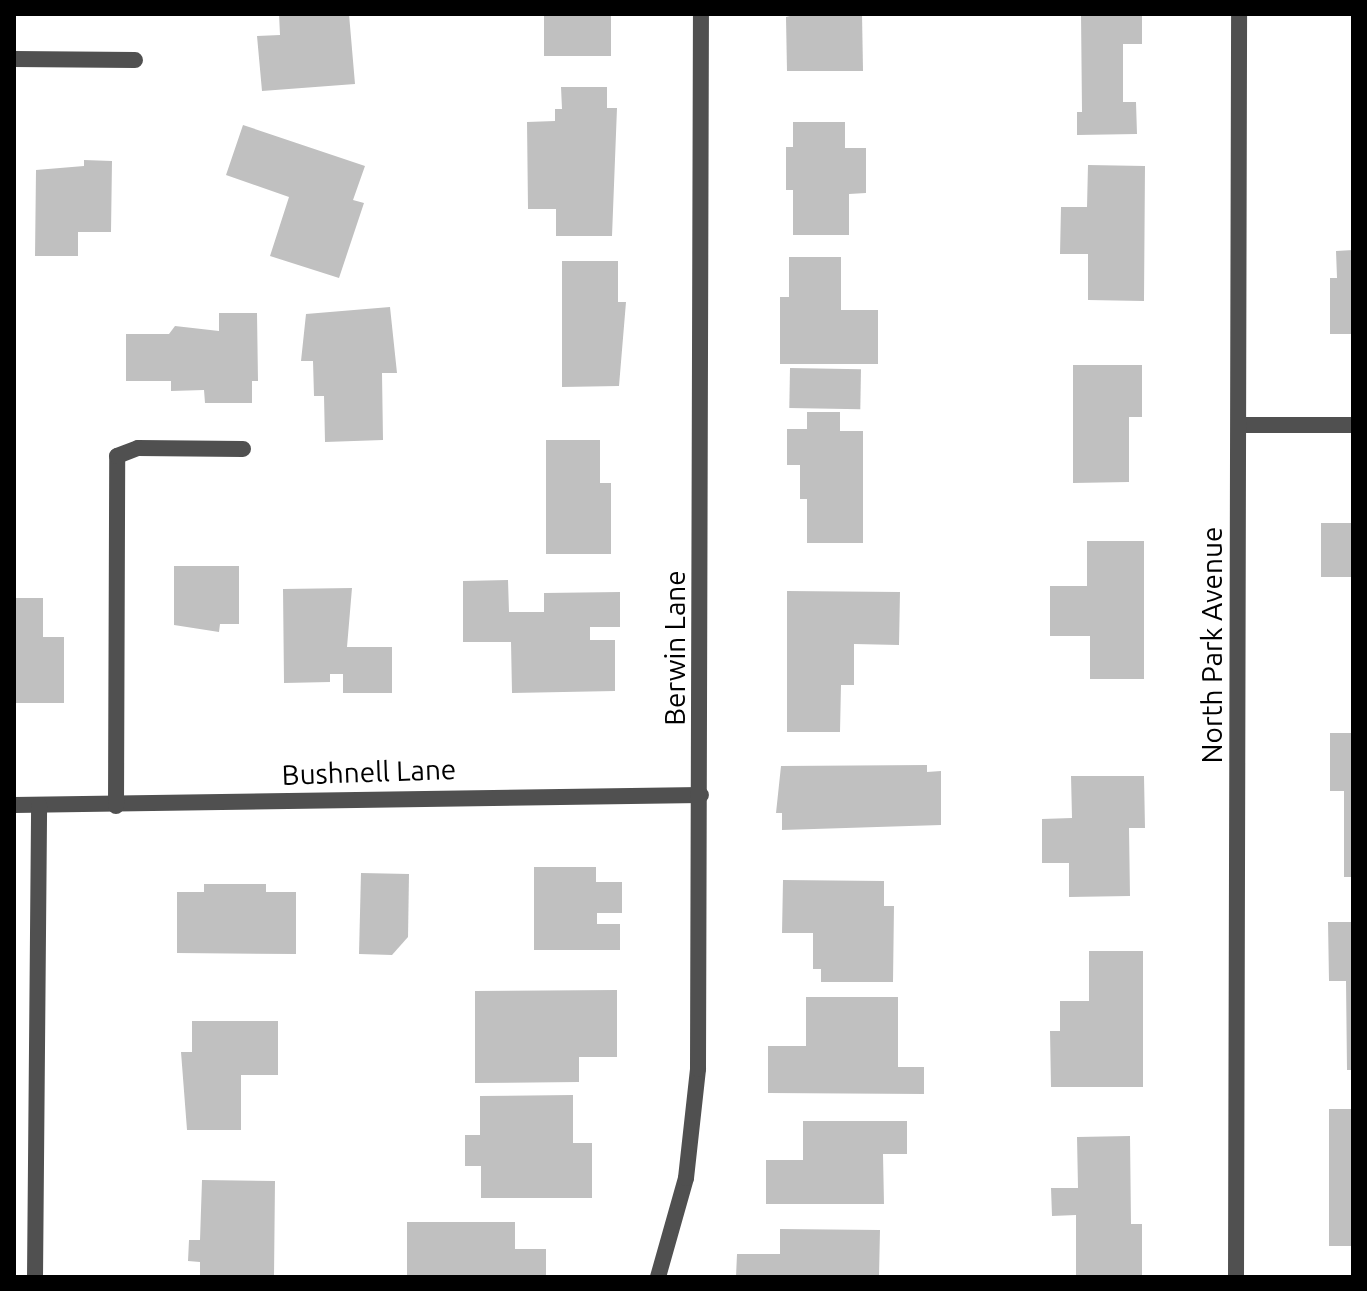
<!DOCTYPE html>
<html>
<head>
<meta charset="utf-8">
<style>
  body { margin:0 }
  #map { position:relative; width:1367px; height:1291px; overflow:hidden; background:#fff; font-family:Ubuntu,sans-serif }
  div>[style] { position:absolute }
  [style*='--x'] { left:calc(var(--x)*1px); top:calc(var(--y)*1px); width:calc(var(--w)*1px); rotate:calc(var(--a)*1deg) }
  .building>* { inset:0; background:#c0c0c0; transform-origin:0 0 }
  .street>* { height:16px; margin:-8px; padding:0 8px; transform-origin:8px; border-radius:8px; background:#505050 }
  span { translate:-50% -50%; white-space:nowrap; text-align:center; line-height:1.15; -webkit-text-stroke:6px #fff; paint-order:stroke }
  .street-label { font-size:28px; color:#000 }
  .frame { position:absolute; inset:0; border:16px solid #000; pointer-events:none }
</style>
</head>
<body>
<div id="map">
  <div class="building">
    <div style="clip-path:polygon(279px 14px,349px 14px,355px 84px,262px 91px,257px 36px,280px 35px)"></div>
    <div style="left:544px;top:14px;width:67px;height:42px"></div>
    <div style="clip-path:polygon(798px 14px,862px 14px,863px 71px,787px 71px,786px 17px)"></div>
    <div style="clip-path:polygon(1081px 14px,1142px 14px,1142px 44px,1123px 44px,1123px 102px,1136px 102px,1137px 134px,1077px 135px,1077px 112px,1082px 112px)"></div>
    <div style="clip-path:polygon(561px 87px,607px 87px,607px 108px,617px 108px,612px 236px,556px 236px,556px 209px,528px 209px,527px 122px,555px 121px,555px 109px,562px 109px)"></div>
    <div style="clip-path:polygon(793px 122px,845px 122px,845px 148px,866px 148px,866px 193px,849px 194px,849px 235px,793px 235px,793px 190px,786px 190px,786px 147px,793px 147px)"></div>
    <div style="clip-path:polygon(243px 125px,365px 166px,353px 200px,364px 203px,339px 278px,270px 256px,289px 197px,226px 175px)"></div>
    <div style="clip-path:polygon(84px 160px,112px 161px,111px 232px,78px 232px,78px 256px,35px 256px,36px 170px,84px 166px)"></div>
    <div style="clip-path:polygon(1088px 165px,1145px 166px,1144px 301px,1088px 300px,1088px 254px,1060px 254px,1061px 207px,1087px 207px)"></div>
    <div style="clip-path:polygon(1353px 250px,1353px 334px,1330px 334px,1330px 278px,1337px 278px,1336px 251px)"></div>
    <div style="clip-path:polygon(789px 257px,841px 257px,841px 310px,878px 310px,878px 364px,780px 364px,780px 297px,789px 297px)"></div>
    <div style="clip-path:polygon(562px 261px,618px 261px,618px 302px,626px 302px,619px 386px,562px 387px)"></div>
    <div style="clip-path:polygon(390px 307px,397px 373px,382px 373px,383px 440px,325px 442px,324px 396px,314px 396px,313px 361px,301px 361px,306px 314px)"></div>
    <div style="clip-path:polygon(219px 313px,257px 313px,258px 381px,252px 381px,252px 403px,205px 403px,204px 390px,171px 391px,171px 381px,126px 381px,126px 334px,169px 334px,175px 326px,219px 331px)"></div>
    <div style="clip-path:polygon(1073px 365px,1142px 365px,1142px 417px,1129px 417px,1129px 482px,1073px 483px)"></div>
    <div style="left:790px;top:368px;width:71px;height:40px;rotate:1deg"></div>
    <div style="clip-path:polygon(807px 412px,840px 412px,840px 431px,863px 431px,863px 543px,807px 543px,807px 499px,800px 499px,800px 465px,787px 465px,787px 429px,807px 429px)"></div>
    <div style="clip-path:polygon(546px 440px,600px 440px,600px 483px,611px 483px,611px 554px,546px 554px)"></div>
    <div style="left:1321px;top:523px;width:32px;height:54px"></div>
    <div style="clip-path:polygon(1087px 541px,1144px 541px,1144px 679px,1090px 679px,1090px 636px,1050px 636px,1050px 586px,1087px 586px)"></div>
    <div style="clip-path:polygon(174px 566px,239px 566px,239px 624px,220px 624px,219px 632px,174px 625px)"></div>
    <div style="clip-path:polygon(508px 580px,509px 612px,544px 612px,544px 593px,620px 592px,620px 627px,590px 627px,590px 640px,615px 640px,615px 691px,512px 693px,511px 642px,463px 642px,463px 581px)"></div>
    <div style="clip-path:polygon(352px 588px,347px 647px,392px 647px,392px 693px,343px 693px,343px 674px,330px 674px,330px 682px,284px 683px,283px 589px)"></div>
    <div style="clip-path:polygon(787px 591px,900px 592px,899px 645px,854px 644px,854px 685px,841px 685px,840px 732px,787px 732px)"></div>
    <div style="clip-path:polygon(14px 598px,43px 598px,43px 637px,64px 637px,64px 703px,16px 703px)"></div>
    <div style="clip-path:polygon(1330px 733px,1353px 733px,1353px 877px,1344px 877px,1344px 791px,1330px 791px)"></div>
    <div style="clip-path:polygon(927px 765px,927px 772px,941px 771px,941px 825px,782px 830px,782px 813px,776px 813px,781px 766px)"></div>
    <div style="clip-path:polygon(1071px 776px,1144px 776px,1145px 828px,1129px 828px,1130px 896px,1069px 897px,1069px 863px,1042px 863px,1042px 819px,1072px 818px)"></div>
    <div style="clip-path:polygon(534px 867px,596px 867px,596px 882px,622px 882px,622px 913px,597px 913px,597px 924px,620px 924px,620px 950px,534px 950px)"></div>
    <div style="clip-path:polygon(361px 873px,409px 874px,408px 937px,392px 955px,359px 954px)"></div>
    <div style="clip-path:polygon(783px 880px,884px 881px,884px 906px,894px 906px,893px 982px,821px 982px,821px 969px,813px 969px,813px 933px,782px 933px)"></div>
    <div style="clip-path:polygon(204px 884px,266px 884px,266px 892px,296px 892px,296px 954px,177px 953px,177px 892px,204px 892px)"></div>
    <div style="clip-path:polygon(1328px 922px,1353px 922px,1353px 1070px,1347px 1070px,1346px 981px,1329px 981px)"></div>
    <div style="clip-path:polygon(1089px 951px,1143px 951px,1143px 1087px,1051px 1087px,1050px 1031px,1060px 1031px,1060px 1001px,1089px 1001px)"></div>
    <div style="clip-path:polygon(617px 990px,617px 1057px,579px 1057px,579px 1082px,475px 1083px,475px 991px)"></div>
    <div style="clip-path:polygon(806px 997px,898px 997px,898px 1067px,924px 1067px,924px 1094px,768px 1093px,768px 1046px,806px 1046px)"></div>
    <div style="clip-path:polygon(192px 1021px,278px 1021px,278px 1075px,241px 1075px,241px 1130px,187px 1130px,181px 1052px,192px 1052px)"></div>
    <div style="clip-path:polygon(573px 1095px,573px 1143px,592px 1143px,592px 1198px,481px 1198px,481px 1166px,465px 1166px,465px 1135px,480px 1135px,480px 1096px)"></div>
    <div style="left:1329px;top:1109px;width:24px;height:137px"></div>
    <div style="clip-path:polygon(803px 1121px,907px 1121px,907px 1154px,883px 1154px,884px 1204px,766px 1204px,766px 1160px,803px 1160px)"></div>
    <div style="clip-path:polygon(1130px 1136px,1131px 1224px,1142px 1224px,1142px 1275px,1076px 1275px,1076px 1215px,1052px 1216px,1051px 1188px,1078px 1188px,1077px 1137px)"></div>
    <div style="clip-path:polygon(202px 1180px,275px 1181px,274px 1277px,200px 1277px,200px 1262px,188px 1261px,189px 1240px,200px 1240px)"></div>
    <div style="clip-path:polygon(407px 1222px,515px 1222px,515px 1249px,546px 1249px,546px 1277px,407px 1277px)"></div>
    <div style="clip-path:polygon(780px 1229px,880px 1230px,879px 1277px,736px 1277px,737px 1254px,780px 1254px)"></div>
  </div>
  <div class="street">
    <div style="--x:14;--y:59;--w:121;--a:0.5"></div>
    <div style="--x:1239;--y:425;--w:114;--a:0"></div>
    <div style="--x:14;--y:805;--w:687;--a:-0.83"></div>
    <div style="--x:116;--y:806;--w:350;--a:-89.8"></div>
    <div style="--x:117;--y:456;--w:22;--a:-21"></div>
    <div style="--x:138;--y:448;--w:105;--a:0.5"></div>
    <div style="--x:35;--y:1277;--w:472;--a:-89.5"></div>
    <div style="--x:658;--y:1277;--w:103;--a:-74.2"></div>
    <div style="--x:686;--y:1178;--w:110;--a:-83.7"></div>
    <div style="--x:698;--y:1069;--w:1055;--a:-89.84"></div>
    <div style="--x:1236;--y:1277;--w:1263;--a:-89.86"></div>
  </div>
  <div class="street-label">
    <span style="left:1212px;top:645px;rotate:-90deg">North Park Avenue</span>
    <span style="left:675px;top:648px;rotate:-90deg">Berwin Lane</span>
    <span style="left:369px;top:772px;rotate:-2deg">Bushnell Lane</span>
  </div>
  <div class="frame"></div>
</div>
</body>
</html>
